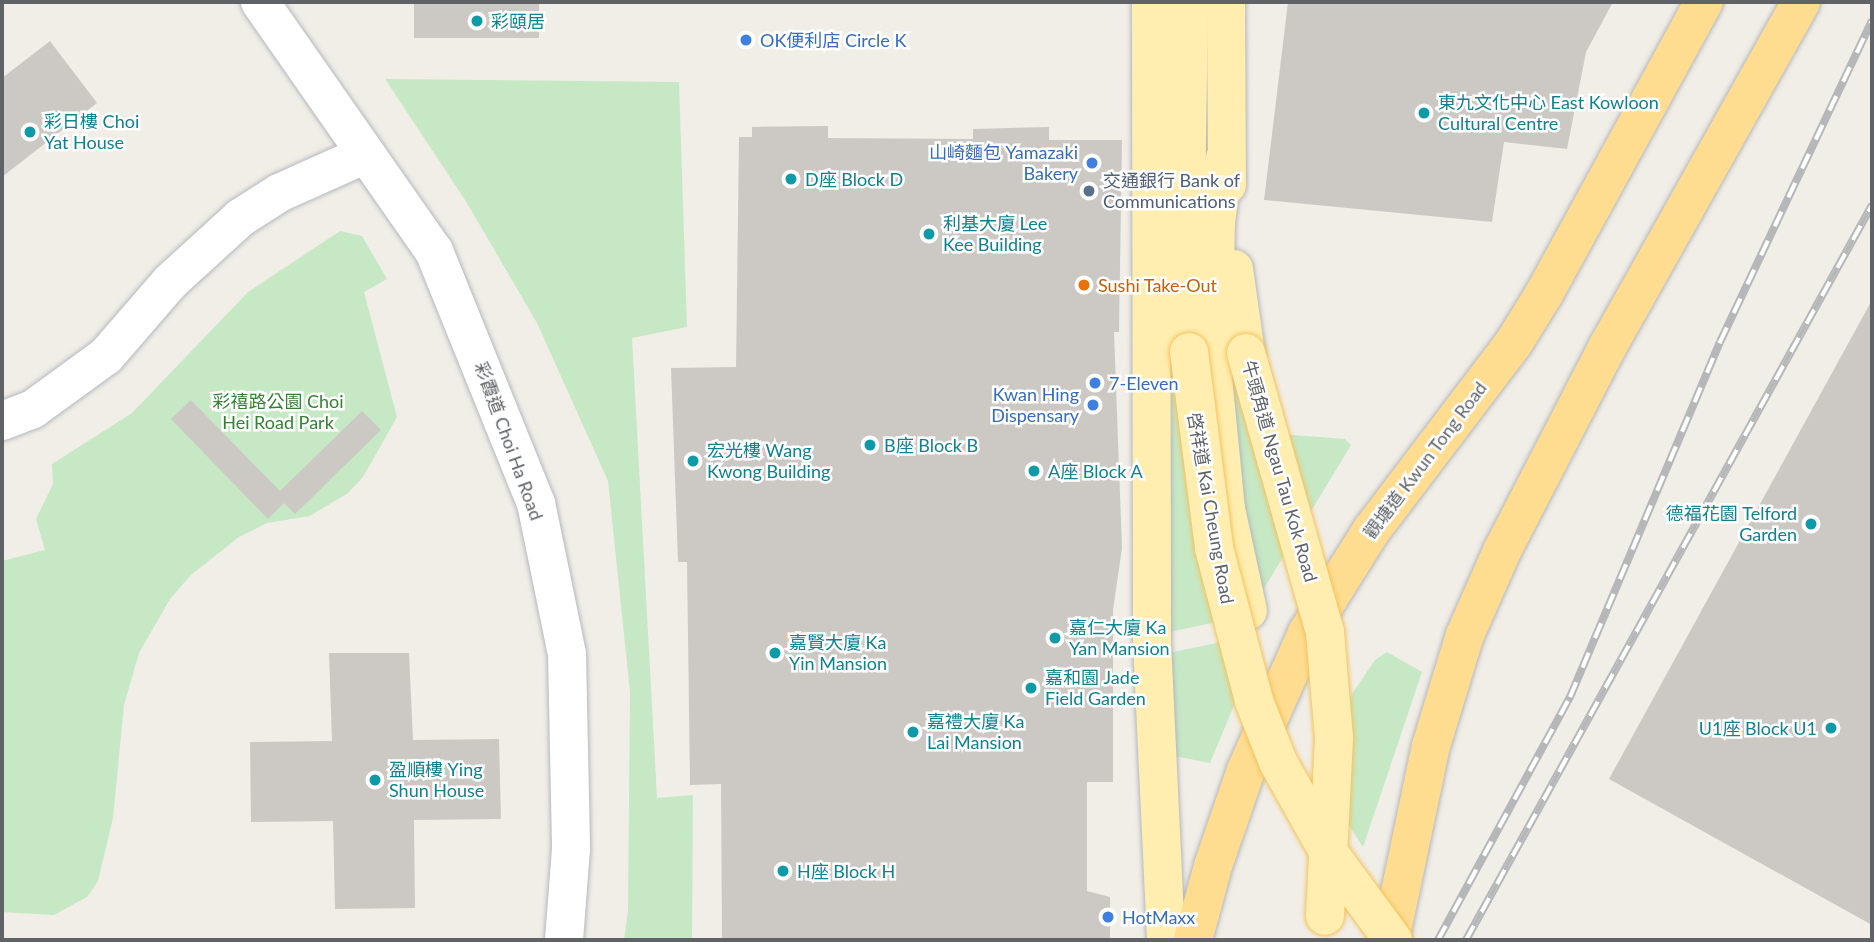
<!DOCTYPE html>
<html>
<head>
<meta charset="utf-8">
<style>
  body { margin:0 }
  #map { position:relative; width:1874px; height:942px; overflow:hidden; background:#f1eee8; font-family:Lato,"Noto Sans TC",sans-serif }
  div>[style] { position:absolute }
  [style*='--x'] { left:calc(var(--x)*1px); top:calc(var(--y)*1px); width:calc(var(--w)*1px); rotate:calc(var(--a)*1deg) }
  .green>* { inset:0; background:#c6e8c4 }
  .building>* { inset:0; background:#ccc9c5; transform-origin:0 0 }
  .roads { filter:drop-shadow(0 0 2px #b5b8bc) drop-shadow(0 0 2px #b5b8bc) }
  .minor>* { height:38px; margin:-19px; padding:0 19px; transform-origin:19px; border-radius:19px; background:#fff }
  .major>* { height:38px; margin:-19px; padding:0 19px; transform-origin:19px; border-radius:19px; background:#ffeeaf }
  .highway>* { height:38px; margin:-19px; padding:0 19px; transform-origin:19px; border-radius:19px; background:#fedd91 }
  .rail>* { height:8px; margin-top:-4px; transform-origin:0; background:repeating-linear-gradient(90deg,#fff 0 16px,#b6b7b8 0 32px); box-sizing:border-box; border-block:2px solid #b6b7b8 }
  .bridges { filter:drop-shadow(0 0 2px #f4c25e) drop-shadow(0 0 2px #f4c25e) }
  .major-bridge>* { height:38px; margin:-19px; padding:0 19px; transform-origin:19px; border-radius:19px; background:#ffeeaf }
  .dots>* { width:19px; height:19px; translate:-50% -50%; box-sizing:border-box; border:4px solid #fff; border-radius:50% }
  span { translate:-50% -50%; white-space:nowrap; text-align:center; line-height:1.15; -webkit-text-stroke:5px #fff; paint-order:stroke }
  .culture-label { font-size:18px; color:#0d838f }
  .left { translate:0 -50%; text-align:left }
  .right { translate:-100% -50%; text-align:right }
  .shop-label { font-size:18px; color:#366cbe }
  .service-label { font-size:18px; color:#4e5e75 }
  .food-label { font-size:18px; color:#c56008 }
  .park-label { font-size:18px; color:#338233 }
  .street-label { font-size:18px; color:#5f6368 }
  .frame { position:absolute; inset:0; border:4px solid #5f6368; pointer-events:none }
</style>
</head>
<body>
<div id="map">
  <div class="green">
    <div style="clip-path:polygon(385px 79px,679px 82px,687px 327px,632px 338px,657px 798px,693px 795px,692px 940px,624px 940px,628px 911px,630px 692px,608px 481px,537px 323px,467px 203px)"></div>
    <div style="clip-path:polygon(1170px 200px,1216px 622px,1170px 632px)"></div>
    <div style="clip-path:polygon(340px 231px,362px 236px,387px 279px,364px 292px,397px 417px,363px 477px,348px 493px,310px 516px,267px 523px,239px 537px,191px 575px,170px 599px,139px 653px,124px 705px,113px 818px,98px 881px,87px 897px,54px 915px,2px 912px,2px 561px,45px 550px,36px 519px,53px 484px,52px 464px,132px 413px,248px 292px)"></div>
    <div style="clip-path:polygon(1251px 334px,1280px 434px,1345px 439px,1351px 445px,1251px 610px,1221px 384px)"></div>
    <div style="clip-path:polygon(1245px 637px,1252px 662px,1210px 763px,1169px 755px,1169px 653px)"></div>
    <div style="clip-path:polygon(1387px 652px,1422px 672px,1363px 847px,1344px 818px,1348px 700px,1375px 660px)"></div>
  </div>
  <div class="building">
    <div style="left:414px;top:2px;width:125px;height:36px"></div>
    <div style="clip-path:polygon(1288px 2px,1613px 2px,1586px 52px,1567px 149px,1504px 142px,1492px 222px,1264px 200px)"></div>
    <div style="clip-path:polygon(50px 41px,97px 103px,2px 177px,2px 78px)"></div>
    <div style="clip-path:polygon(828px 126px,828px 138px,973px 139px,973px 129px,1049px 127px,1049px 140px,1122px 140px,1119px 332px,1114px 332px,1122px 548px,1113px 610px,1113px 782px,1087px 782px,1087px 891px,1110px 897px,1110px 940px,722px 940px,721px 784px,690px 785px,687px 562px,678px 562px,671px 368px,736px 367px,739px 137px,752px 137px,752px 127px)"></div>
    <div style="clip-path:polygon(1872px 300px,1872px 925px,1609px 779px)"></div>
    <div style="clip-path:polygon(191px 400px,280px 491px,362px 411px,381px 430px,295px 514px,284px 503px,268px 519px,171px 419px)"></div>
    <div style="clip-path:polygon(329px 653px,409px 653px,413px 740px,499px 739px,501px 819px,414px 820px,415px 908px,335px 909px,333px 821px,251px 822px,250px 742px,332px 741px)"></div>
  </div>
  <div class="roads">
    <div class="minor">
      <div style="--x:260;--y:2;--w:304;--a:55.1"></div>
      <div style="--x:434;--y:251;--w:272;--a:68"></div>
      <div style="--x:536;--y:503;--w:154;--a:78.4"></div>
      <div style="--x:567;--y:654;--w:195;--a:88.8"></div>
      <div style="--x:571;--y:849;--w:91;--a:94.4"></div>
      <div style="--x:2;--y:421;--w:33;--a:-21"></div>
      <div style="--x:33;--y:409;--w:90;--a:-36"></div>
      <div style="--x:106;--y:356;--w:98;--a:-49.1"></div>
      <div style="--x:170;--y:282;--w:95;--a:-42.4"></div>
      <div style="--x:240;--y:218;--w:46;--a:-32.7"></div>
      <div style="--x:279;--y:193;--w:95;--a:-24.1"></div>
    </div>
    <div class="major">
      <div style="--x:1151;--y:2;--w:640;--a:89.91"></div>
      <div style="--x:1152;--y:642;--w:298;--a:87.3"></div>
      <div style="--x:1189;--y:2;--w:279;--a:90.8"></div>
      <div style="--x:1185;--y:281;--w:71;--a:86.8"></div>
      <div style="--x:1226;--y:2;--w:183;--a:89.7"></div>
      <div style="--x:1225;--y:158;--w:65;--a:98"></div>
      <div style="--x:1216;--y:222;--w:155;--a:91.1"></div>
      <div style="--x:1213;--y:377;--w:133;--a:84.4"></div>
      <div style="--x:1226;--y:509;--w:104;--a:77.8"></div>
      <div style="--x:1234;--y:269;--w:85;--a:81.9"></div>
    </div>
    <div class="highway">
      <div style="--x:1193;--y:940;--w:77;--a:-74.9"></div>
      <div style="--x:1213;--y:866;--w:102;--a:-71"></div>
      <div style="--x:1246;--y:770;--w:150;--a:-66"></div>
      <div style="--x:1307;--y:633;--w:120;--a:-57.9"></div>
      <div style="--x:1371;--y:531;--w:235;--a:-52.8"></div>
      <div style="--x:1513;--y:344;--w:59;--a:-58.2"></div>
      <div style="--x:1544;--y:294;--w:333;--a:-61.3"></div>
      <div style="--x:1390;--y:940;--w:198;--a:-78.1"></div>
      <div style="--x:1431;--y:746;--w:116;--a:-73"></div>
      <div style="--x:1465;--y:635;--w:92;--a:-66.2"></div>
      <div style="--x:1502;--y:551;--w:231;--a:-62.7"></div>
      <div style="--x:1608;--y:346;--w:394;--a:-60.7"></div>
    </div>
  </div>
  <div class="rail">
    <div style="--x:1438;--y:940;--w:277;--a:-61.5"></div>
    <div style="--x:1570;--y:697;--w:385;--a:-67.1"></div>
    <div style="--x:1720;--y:342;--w:356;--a:-64.7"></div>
    <div style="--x:1466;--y:940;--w:840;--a:-61.08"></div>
  </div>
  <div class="bridges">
    <div class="major-bridge">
      <div style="--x:1189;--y:352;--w:198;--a:82.7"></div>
      <div style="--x:1214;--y:548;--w:158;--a:75.3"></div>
      <div style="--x:1254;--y:701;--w:66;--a:68.5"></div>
      <div style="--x:1278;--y:762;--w:104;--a:60.7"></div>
      <div style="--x:1329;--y:853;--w:108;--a:53.7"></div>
      <div style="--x:1246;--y:353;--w:291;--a:74.2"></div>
      <div style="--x:1325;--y:633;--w:105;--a:85.1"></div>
      <div style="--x:1334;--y:738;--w:178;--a:92.9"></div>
    </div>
  </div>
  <div class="dots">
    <div style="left:477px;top:21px;background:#0f9aa8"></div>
    <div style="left:746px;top:40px;background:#3f7fe0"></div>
    <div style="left:1424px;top:113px;background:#0f9aa8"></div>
    <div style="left:30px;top:132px;background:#0f9aa8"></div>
    <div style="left:1092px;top:163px;background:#3f7fe0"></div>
    <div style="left:791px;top:179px;background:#0f9aa8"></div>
    <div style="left:1089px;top:191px;background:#5c6f8a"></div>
    <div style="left:929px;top:234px;background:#0f9aa8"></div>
    <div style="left:1084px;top:285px;background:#e8710a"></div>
    <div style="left:1095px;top:383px;background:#3f7fe0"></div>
    <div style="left:1093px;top:405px;background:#3f7fe0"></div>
    <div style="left:870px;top:445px;background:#0f9aa8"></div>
    <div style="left:693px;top:461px;background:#0f9aa8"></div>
    <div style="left:1034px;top:471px;background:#0f9aa8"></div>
    <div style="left:1811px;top:524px;background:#0f9aa8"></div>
    <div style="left:1055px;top:638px;background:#0f9aa8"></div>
    <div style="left:775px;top:653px;background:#0f9aa8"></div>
    <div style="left:1031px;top:688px;background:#0f9aa8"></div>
    <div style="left:1831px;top:728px;background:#0f9aa8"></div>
    <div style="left:913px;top:732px;background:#0f9aa8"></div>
    <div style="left:375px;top:780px;background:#0f9aa8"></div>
    <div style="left:783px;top:871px;background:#0f9aa8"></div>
    <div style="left:1108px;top:917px;background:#3f7fe0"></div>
  </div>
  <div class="culture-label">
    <span class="left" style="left:491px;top:21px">彩頤居</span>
    <span class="left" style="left:1438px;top:113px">東九文化中心 East Kowloon<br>Cultural Centre</span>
    <span class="left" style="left:44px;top:132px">彩日樓 Choi<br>Yat House</span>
    <span class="left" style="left:805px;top:179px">D座 Block D</span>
    <span class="left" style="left:943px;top:234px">利基大廈 Lee<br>Kee Building</span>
    <span class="left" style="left:884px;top:445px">B座 Block B</span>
    <span class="left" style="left:707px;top:461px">宏光樓 Wang<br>Kwong Building</span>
    <span class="left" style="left:1048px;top:471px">A座 Block A</span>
    <span class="right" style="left:1797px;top:524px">德福花園 Telford<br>Garden</span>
    <span class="left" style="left:1069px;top:638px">嘉仁大廈 Ka<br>Yan Mansion</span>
    <span class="left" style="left:789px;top:653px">嘉賢大廈 Ka<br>Yin Mansion</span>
    <span class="left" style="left:1045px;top:688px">嘉和園 Jade<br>Field Garden</span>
    <span class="left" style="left:927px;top:732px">嘉禮大廈 Ka<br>Lai Mansion</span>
    <span class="right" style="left:1817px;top:728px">U1座 Block U1</span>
    <span class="left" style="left:389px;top:780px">盈順樓 Ying<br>Shun House</span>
    <span class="left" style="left:797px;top:871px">H座 Block H</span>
  </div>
  <div class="shop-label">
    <span class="left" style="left:760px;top:40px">OK便利店 Circle K</span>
    <span class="right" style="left:1078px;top:163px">山崎麵包 Yamazaki<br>Bakery</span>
    <span class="left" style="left:1109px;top:383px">7-Eleven</span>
    <span class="right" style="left:1079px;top:405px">Kwan Hing<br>Dispensary</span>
    <span class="left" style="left:1122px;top:917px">HotMaxx</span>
  </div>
  <div class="service-label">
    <span class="left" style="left:1103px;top:191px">交通銀行 Bank of<br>Communications</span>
  </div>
  <div class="food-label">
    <span class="left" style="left:1098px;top:285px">Sushi Take-Out</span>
  </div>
  <div class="park-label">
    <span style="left:278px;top:412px">彩禧路公園 Choi<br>Hei Road Park</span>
  </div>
  <div class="street-label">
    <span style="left:509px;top:441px;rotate:70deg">彩霞道 Choi Ha Road</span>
    <span style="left:1425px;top:460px;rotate:-53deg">觀塘道 Kwun Tong Road</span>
    <span style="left:1280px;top:471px;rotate:74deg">牛頭角道 Ngau Tau Kok Road</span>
    <span style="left:1211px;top:508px;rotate:80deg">啓祥道 Kai Cheung Road</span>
  </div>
  <div class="frame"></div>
</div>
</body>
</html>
